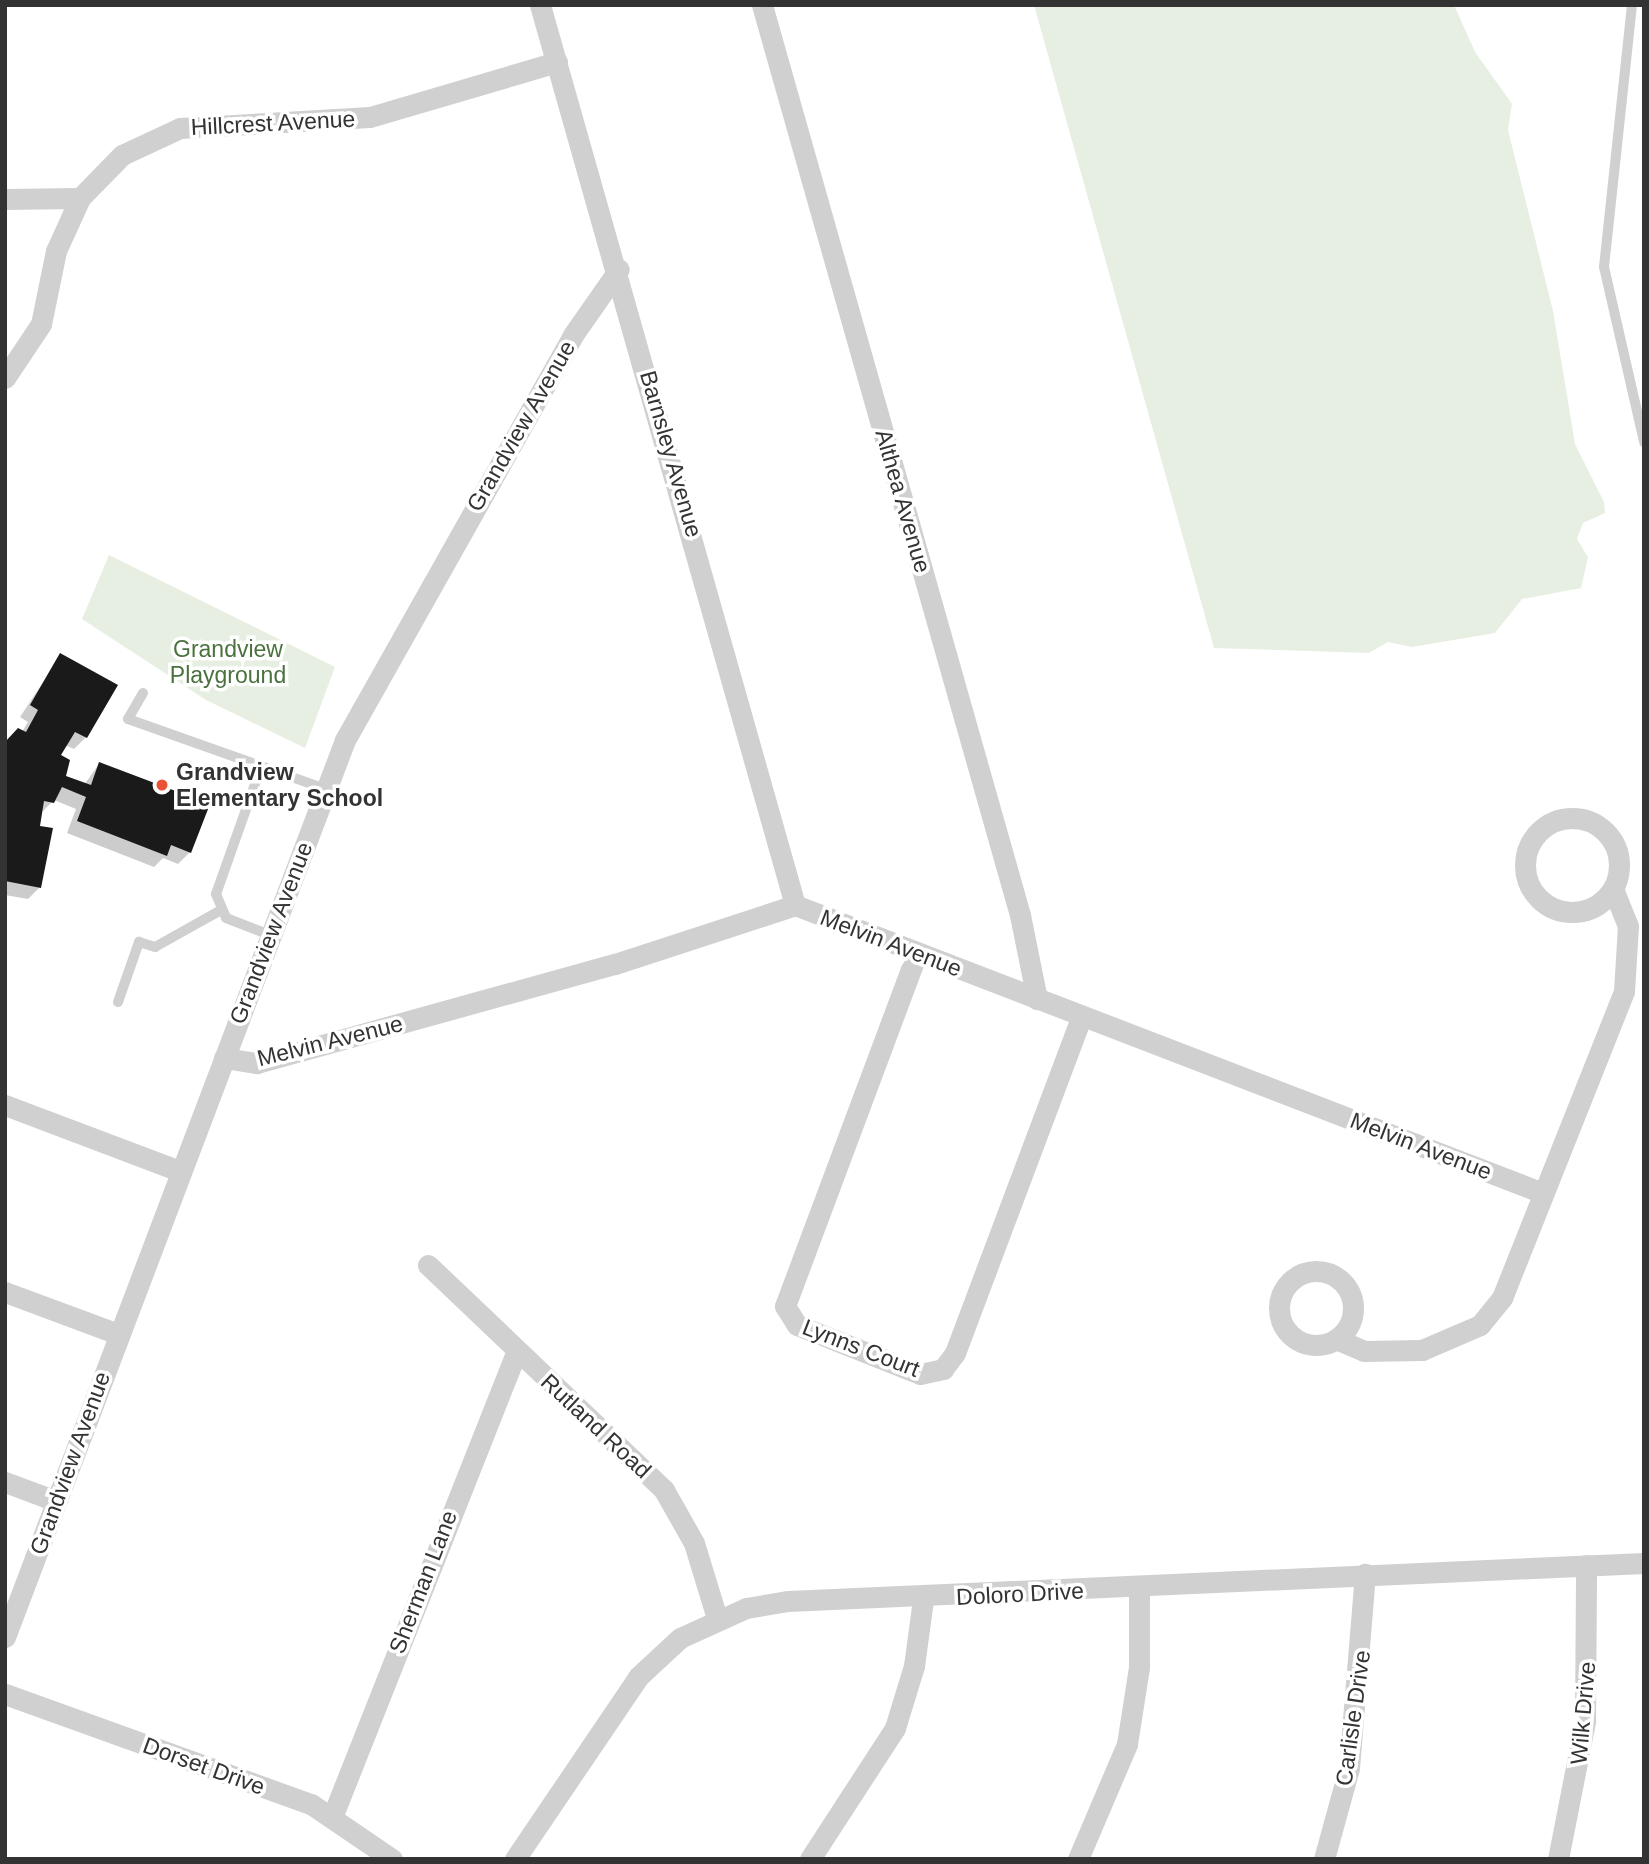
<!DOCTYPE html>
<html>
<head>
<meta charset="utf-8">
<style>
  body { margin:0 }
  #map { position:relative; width:1649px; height:1864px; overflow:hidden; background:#fff; font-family:Helvetica,sans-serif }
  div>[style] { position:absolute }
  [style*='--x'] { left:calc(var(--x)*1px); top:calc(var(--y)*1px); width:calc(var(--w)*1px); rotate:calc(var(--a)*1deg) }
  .green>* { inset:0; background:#e6efe1 }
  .shadow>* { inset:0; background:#0003 }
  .building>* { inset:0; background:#1a1a1a }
  .service>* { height:10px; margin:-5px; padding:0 5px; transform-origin:5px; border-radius:5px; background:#d0d0d0 }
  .minor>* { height:21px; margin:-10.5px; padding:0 10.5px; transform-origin:10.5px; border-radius:10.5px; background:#d0d0d0 }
  .minor>.ring { margin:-10.5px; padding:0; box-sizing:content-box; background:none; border:21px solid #d0d0d0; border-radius:50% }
  .dots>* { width:19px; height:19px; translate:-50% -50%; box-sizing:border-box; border:4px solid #fff; border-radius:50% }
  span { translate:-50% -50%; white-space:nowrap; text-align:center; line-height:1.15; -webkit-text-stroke:7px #fff; paint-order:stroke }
  .street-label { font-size:23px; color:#333 }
  .park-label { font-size:23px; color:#4a713e }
  .poi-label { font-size:23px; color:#333; font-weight:700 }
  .left { translate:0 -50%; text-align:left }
  .frame { position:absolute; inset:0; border:7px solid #333; pointer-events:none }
</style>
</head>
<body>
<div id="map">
  <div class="green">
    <div style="clip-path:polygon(1034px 5px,1454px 5px,1475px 52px,1512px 104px,1508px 130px,1553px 311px,1575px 444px,1604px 502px,1605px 513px,1583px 523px,1577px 539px,1588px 557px,1581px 588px,1522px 599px,1495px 633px,1412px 647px,1388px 642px,1369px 653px,1214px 648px)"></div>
    <div style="clip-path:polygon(109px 555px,335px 667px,305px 748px,206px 700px,82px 619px)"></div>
  </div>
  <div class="shadow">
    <div style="clip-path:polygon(61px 655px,115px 686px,86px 737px,74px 749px,65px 745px,59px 756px,64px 777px,84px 785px,99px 764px,190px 852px,178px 864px,163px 858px,154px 867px,67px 833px,76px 809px,54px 800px,40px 814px,40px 887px,28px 899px,5px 895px,5px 744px,22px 732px,28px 722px,20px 717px)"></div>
  </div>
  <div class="building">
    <div style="clip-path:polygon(60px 653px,118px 685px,87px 738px,75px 732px,61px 755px,70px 760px,66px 776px,91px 785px,99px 762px,210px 804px,191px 853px,171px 845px,167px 856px,77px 821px,86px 797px,62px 787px,54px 803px,44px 801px,40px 826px,53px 828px,41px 888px,5px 881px,5px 742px,18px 728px,26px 732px,38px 710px,30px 705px)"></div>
  </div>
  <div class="service">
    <div style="--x:1632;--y:5;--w:263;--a:96.1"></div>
    <div style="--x:1604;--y:267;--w:180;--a:77.1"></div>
    <div style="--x:143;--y:693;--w:30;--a:120"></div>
    <div style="--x:128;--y:719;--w:210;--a:19.5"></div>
    <div style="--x:261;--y:767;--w:135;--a:109.5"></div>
    <div style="--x:216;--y:894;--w:26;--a:67"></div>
    <div style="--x:226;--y:918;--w:47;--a:21.1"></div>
    <div style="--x:118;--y:1002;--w:64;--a:-70.7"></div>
    <div style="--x:139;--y:942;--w:17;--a:17"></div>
    <div style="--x:155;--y:947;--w:76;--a:-29.3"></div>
  </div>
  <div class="minor">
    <div style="--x:540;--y:5;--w:935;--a:74.18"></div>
    <div style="--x:762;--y:5;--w:946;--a:74.17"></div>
    <div style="--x:1020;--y:915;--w:86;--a:78.6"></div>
    <div style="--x:5;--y:199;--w:75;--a:-0.8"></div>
    <div style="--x:80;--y:198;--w:60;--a:-45.7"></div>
    <div style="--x:122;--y:155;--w:64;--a:-25"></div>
    <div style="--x:180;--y:128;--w:190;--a:-3.3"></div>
    <div style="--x:370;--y:117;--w:195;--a:-16.4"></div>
    <div style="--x:5;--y:378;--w:65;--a:-56.3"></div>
    <div style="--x:41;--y:324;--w:75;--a:-78.4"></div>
    <div style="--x:56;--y:251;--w:58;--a:-65.6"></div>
    <div class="ring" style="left:1525px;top:818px;width:73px;height:73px"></div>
    <div style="--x:917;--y:953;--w:377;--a:110.5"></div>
    <div style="--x:785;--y:1306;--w:22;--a:58"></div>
    <div style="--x:797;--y:1325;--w:132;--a:21.7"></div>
    <div style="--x:920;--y:1374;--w:24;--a:-12"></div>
    <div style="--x:943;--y:1369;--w:20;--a:-53"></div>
    <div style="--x:955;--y:1353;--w:360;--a:-69.4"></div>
    <div style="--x:224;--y:1058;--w:33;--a:9"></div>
    <div style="--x:257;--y:1063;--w:371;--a:-15.5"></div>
    <div style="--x:615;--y:964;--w:189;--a:-18.1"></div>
    <div style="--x:795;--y:905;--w:802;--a:21.06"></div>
    <div style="--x:5;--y:1105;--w:187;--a:20.7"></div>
    <div style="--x:428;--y:1265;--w:326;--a:43.6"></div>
    <div style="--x:664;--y:1490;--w:61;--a:60.5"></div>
    <div style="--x:694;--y:1543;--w:78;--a:73"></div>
    <div class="ring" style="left:1279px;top:1271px;width:53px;height:53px"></div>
    <div style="--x:5;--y:1292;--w:121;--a:20.4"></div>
    <div style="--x:1336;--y:1339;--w:30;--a:23"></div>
    <div style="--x:1364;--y:1351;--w:58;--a:-1"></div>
    <div style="--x:1422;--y:1350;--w:63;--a:-23.3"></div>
    <div style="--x:1480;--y:1325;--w:35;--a:-51"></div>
    <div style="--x:1502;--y:1298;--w:330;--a:-68.3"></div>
    <div style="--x:1624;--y:991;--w:65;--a:-86.5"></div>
    <div style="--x:1628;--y:926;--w:40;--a:-112"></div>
    <div style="--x:5;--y:1482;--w:54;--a:20.4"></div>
    <div style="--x:5;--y:1637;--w:959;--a:-69.24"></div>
    <div style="--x:345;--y:740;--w:465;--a:-60.6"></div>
    <div style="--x:573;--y:335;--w:80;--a:-55.1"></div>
    <div style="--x:5;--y:1694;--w:325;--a:19.8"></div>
    <div style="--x:311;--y:1804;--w:98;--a:34.2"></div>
    <div style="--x:333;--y:1815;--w:499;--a:-68.4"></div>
    <div style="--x:515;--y:1859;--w:220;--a:-55.9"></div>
    <div style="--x:638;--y:1677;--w:57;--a:-42.9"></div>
    <div style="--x:680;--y:1638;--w:72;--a:-24.4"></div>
    <div style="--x:746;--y:1608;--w:43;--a:-9.5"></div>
    <div style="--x:788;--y:1601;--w:857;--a:-2.54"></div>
    <div style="--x:810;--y:1859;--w:156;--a:-57"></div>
    <div style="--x:895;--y:1728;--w:65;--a:-73"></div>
    <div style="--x:914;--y:1666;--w:68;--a:-82.3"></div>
    <div style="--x:1078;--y:1859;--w:125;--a:-66.9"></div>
    <div style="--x:1127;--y:1744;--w:78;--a:-81.1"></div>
    <div style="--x:1139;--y:1667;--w:78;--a:-90"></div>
    <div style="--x:1324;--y:1859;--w:94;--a:-74.6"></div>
    <div style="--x:1349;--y:1768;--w:195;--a:-85.3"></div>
    <div style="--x:1558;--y:1859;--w:141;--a:-78.9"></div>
    <div style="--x:1585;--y:1721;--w:156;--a:-89.6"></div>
  </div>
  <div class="dots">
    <div style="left:162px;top:785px;background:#eb5134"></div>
  </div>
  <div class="street-label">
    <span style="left:273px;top:123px;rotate:-3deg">Hillcrest Avenue</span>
    <span style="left:521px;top:426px;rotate:-60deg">Grandview Avenue</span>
    <span style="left:671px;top:454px;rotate:74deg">Barnsley Avenue</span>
    <span style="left:903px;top:501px;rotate:74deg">Althea Avenue</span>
    <span style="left:271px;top:933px;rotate:-69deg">Grandview Avenue</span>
    <span style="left:891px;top:943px;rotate:21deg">Melvin Avenue</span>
    <span style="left:330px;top:1041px;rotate:-14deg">Melvin Avenue</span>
    <span style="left:1421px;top:1146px;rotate:21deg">Melvin Avenue</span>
    <span style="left:861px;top:1348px;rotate:21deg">Lynns Court</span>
    <span style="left:596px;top:1426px;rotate:43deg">Rutland Road</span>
    <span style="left:70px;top:1463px;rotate:-70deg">Grandview Avenue</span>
    <span style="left:423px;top:1582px;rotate:-69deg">Sherman Lane</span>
    <span style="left:1020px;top:1594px;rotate:-3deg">Doloro Drive</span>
    <span style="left:1583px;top:1713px;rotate:-85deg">Wilk Drive</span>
    <span style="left:1353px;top:1718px;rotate:-82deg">Carlisle Drive</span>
    <span style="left:204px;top:1766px;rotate:20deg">Dorset Drive</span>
  </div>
  <div class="park-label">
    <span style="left:228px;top:662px">Grandview<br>Playground</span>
  </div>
  <div class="poi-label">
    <span class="left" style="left:176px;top:785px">Grandview<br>Elementary School</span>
  </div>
  <div class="frame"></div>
</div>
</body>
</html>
